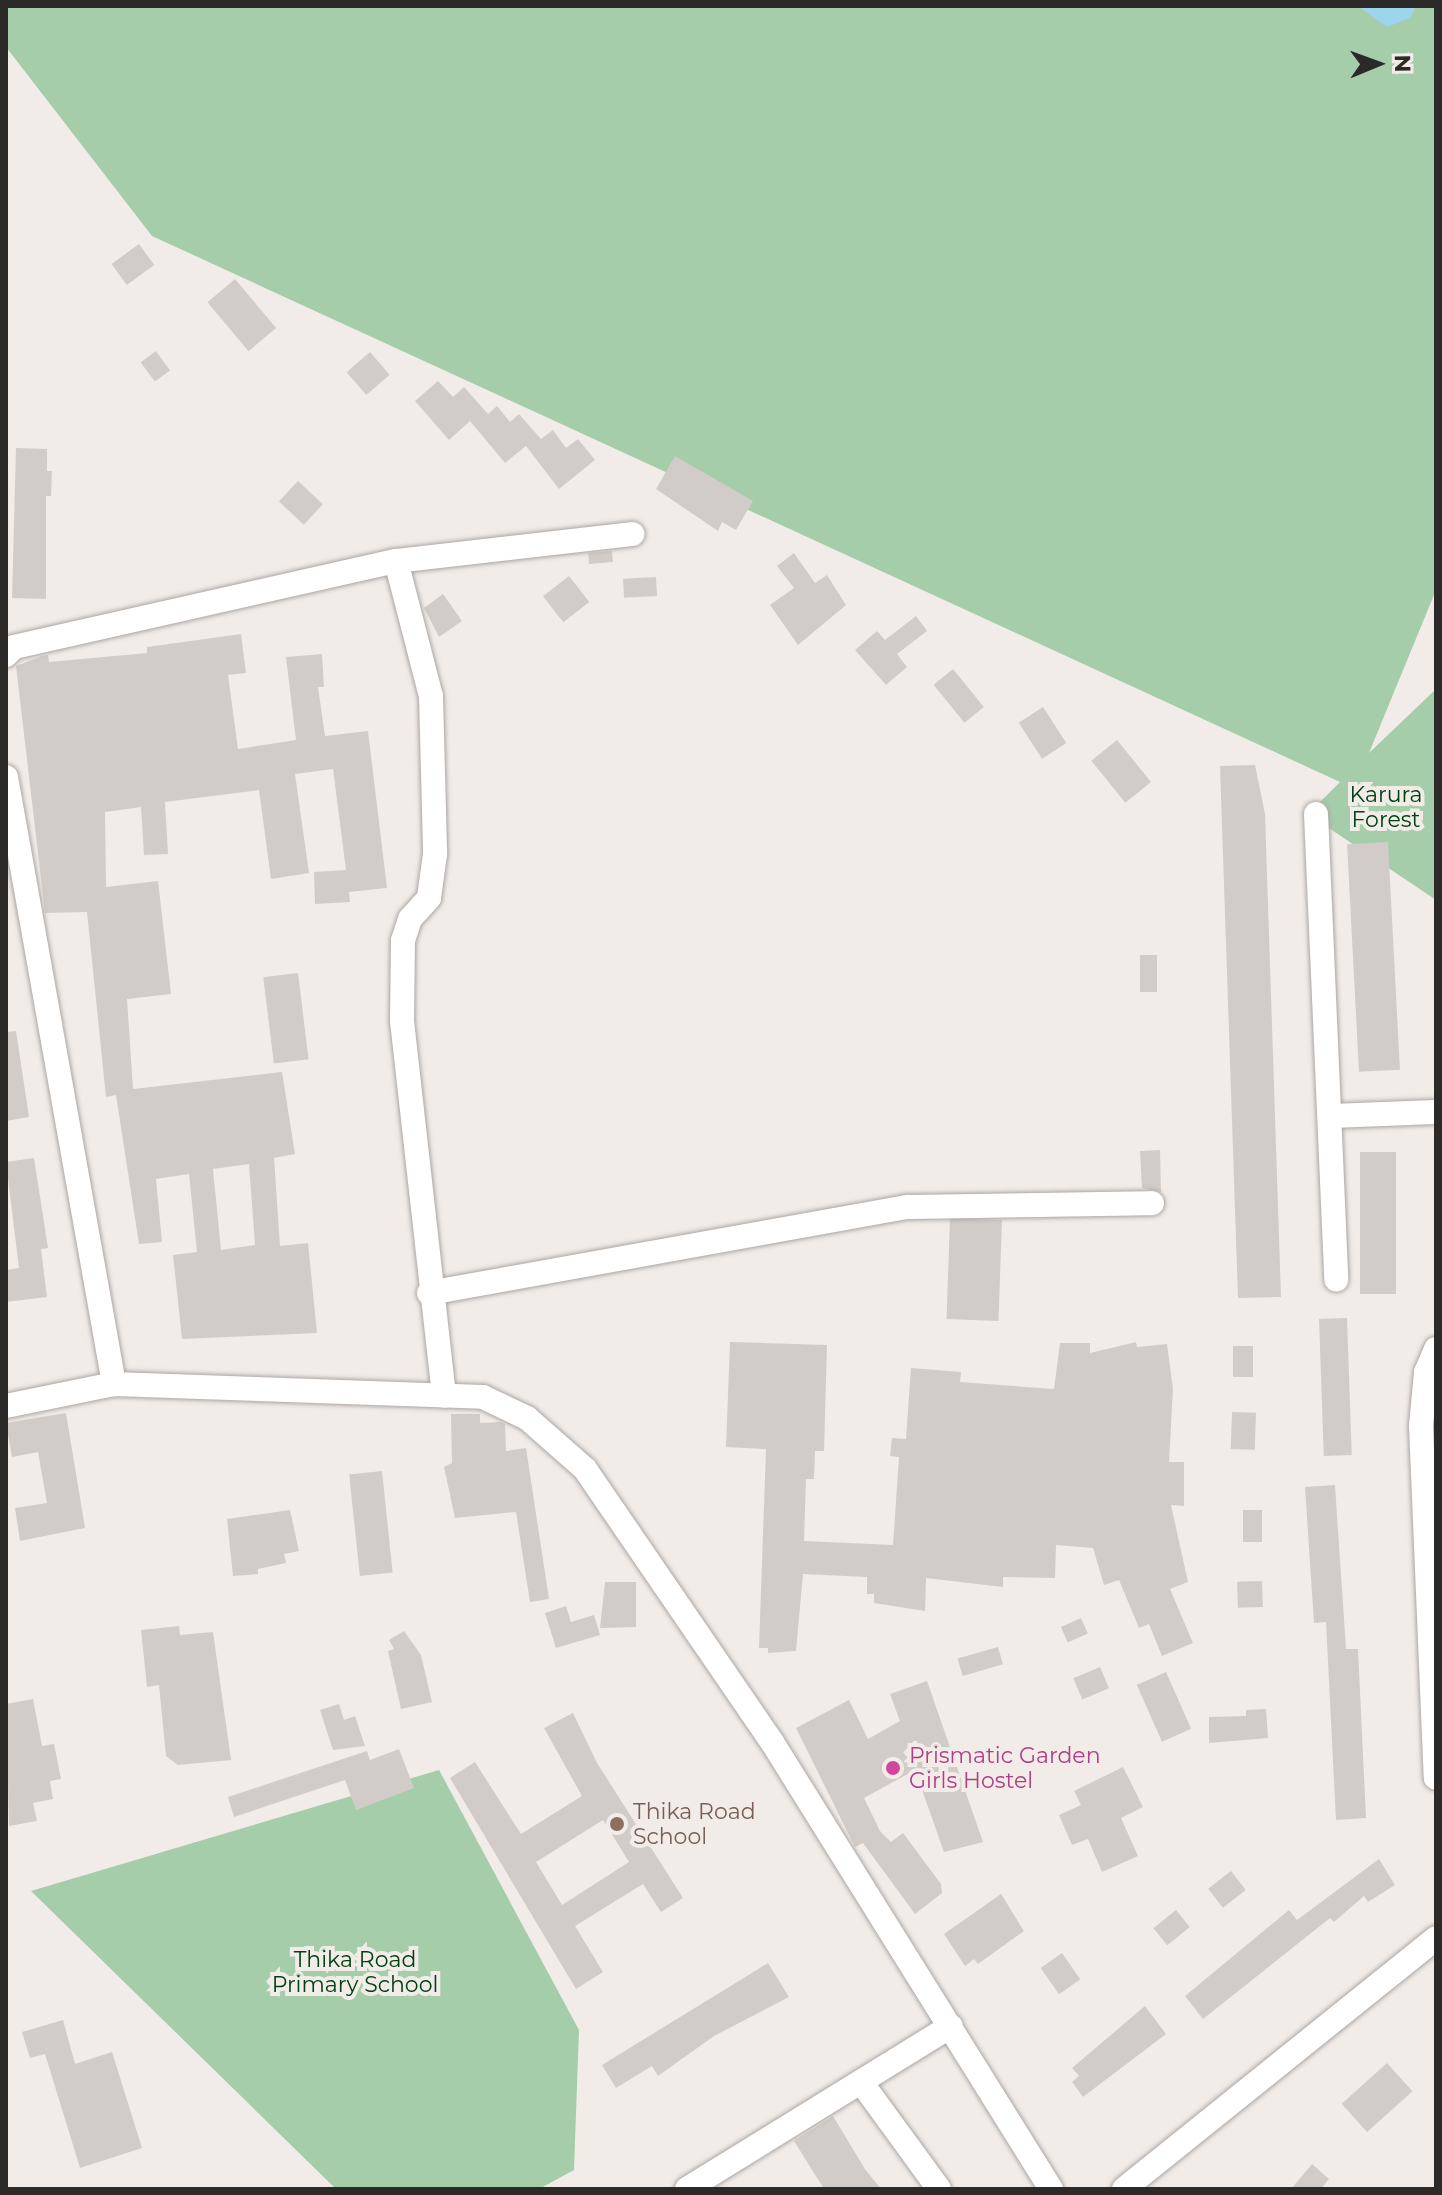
<!DOCTYPE html>
<html>
<head>
<meta charset="utf-8">
<style>
  body { margin:0 }
  #map { position:relative; width:1442px; height:2195px; overflow:hidden; background:#f2ece8; font-family:Montserrat,sans-serif }
  div>[style] { position:absolute }
  [style*='--x'] { left:calc(var(--x)*1px); top:calc(var(--y)*1px); width:calc(var(--w)*1px); rotate:calc(var(--a)*1deg) }
  .green>* { inset:0; background:#a6cdaa }
  .water>* { inset:0; background:#9dd5ec }
  .building>* { inset:0; background:#d2ccc8; transform-origin:0 0 }
  .roads { filter:drop-shadow(0 0 2px #aca6a3) drop-shadow(0 0 2px #aca6a3) }
  .minor>* { height:24px; margin:-12px; padding:0 12px; transform-origin:12px; border-radius:12px; background:#fff }
  .dots>* { width:22px; height:22px; translate:-50% -50%; box-sizing:border-box; border:4px solid #f2ece8; border-radius:50% }
  span { translate:-50% -50%; white-space:nowrap; text-align:center; line-height:1.15; -webkit-text-stroke:8px #f2ece8; paint-order:stroke }
  .park-label { font-size:22px; color:#004114 }
  .hotel-label { font-size:22px; color:#b23c85 }
  .left { translate:0 -50%; text-align:left }
  .education-label { font-size:22px; color:#785e54 }
  .frame { position:absolute; inset:0; border:8px solid #2c2a28; pointer-events:none }
  .north { position:absolute; left:1338px; top:24px; width:80px; height:80px; -webkit-text-stroke:6px #f2ece8; paint-order:stroke; rotate:89deg; font-size:22px; font-weight:700; line-height:32px; text-align:center; color:#2c2a28 }
  .north::after { content:''; display:block; margin:auto; width:28px; height:36px; background:#2c2a28; clip-path:polygon(50% 0,100% 100%,50% 72%,0 100%) }
</style>
</head>
<body>
<div id="map">
  <div class="green">
    <div style="clip-path:polygon(6px 6px,1436px 6px,1436px 590px,1369px 753px,1436px 689px,1436px 900px,1308px 814px,1340px 782px,152px 236px,6px 47px)"></div>
    <div style="clip-path:polygon(439px 1770px,579px 2030px,574px 2170px,539px 2189px,336px 2189px,31px 1891px)"></div>
  </div>
  <div class="water">
    <div style="clip-path:polygon(1358px 6px,1416px 6px,1410px 18px,1387px 27px)"></div>
  </div>
  <div class="building">
    <div style="left:139px;top:244px;width:26px;height:34px;rotate:54deg"></div>
    <div style="left:235px;top:279px;width:64px;height:36px;rotate:50deg"></div>
    <div style="left:156px;top:351px;width:24px;height:19px;rotate:54deg"></div>
    <div style="left:370px;top:352px;width:30px;height:31px;rotate:49deg"></div>
    <div style="clip-path:polygon(438px 381px,453px 397px,464px 387px,488px 414px,497px 406px,510px 422px,519px 414px,541px 439px,553px 430px,566px 448px,578px 439px,595px 460px,559px 489px,526px 446px,505px 463px,470px 421px,449px 440px,415px 401px)"></div>
    <div style="clip-path:polygon(16px 448px,47px 449px,47px 471px,52px 471px,51px 496px,46px 496px,46px 599px,12px 598px)"></div>
    <div style="clip-path:polygon(675px 456px,753px 501px,736px 530px,722px 522px,718px 531px,656px 489px)"></div>
    <div style="left:298px;top:481px;width:34px;height:28px;rotate:43deg"></div>
    <div style="left:612px;top:551px;width:11px;height:24px;rotate:85deg"></div>
    <div style="clip-path:polygon(794px 553px,815px 583px,827px 575px,846px 605px,798px 645px,770px 605px,794px 588px,777px 566px)"></div>
    <div style="left:569px;top:576px;width:33px;height:33px;rotate:52deg"></div>
    <div style="left:656px;top:577px;width:19px;height:33px;rotate:87deg"></div>
    <div style="clip-path:polygon(443px 594px,462px 621px,439px 637px,424px 608px)"></div>
    <div style="clip-path:polygon(916px 616px,927px 631px,897px 654px,907px 667px,886px 685px,855px 650px,877px 631px,885px 640px)"></div>
    <div style="clip-path:polygon(evenodd,241px 634px,246px 673px,228px 675px,238px 749px,296px 740px,286px 657px,322px 654px,324px 687px,318px 687px,325px 736px,368px 731px,387px 888px,349px 892px,350px 902px,315px 904px,314px 872px,346px 870px,333px 769px,295px 774px,309px 873px,271px 879px,259px 790px,165px 802px,168px 854px,144px 855px,141px 807px,105px 812px,106px 887px,158px 881px,171px 994px,127px 999px,133px 1089px,282px 1072px,295px 1154px,274px 1158px,280px 1246px,308px 1243px,317px 1333px,182px 1339px,173px 1255px,197px 1252px,189px 1174px,156px 1179px,162px 1242px,139px 1244px,116px 1095px,106px 1097px,87px 912px,45px 913px,16px 666px,42px 656px,48px 655px,49px 662px,147px 653px,147px 647px,241px 634px,249px 1164px,255px 1245px,221px 1250px,213px 1169px,249px 1164px)"></div>
    <div style="left:953px;top:669px;width:49px;height:25px;rotate:51deg"></div>
    <div style="left:1043px;top:707px;width:43px;height:29px;rotate:57deg"></div>
    <div style="left:1117px;top:740px;width:54px;height:33px;rotate:51deg"></div>
    <div style="clip-path:polygon(1255px 765px,1265px 814px,1281px 1297px,1238px 1298px,1220px 766px)"></div>
    <div style="left:1388px;top:842px;width:228px;height:41px;rotate:87deg"></div>
    <div style="left:1140px;top:955px;width:17px;height:37px"></div>
    <div style="left:298px;top:973px;width:87px;height:35px;rotate:83deg"></div>
    <div style="clip-path:polygon(16px 1031px,29px 1117px,6px 1121px,6px 1032px)"></div>
    <div style="clip-path:polygon(1160px 1150px,1161px 1192px,1142px 1188px,1140px 1151px)"></div>
    <div style="left:1360px;top:1152px;width:36px;height:142px"></div>
    <div style="clip-path:polygon(34px 1158px,48px 1248px,41px 1249px,47px 1297px,6px 1302px,6px 1270px,19px 1268px,6px 1162px)"></div>
    <div style="left:1002px;top:1220px;width:101px;height:52px;rotate:92deg"></div>
    <div style="left:1347px;top:1318px;width:137px;height:28px;rotate:88deg"></div>
    <div style="clip-path:polygon(730px 1342px,827px 1345px,824px 1451px,815px 1451px,814px 1479px,806px 1479px,804px 1541px,893px 1545px,899px 1457px,890px 1456px,892px 1438px,906px 1439px,911px 1368px,961px 1372px,960px 1382px,1054px 1389px,1060px 1343px,1090px 1343px,1090px 1353px,1136px 1342px,1137px 1347px,1167px 1344px,1173px 1389px,1169px 1462px,1184px 1462px,1184px 1506px,1171px 1505px,1188px 1582px,1170px 1589px,1193px 1643px,1162px 1656px,1149px 1624px,1139px 1628px,1119px 1580px,1104px 1585px,1093px 1548px,1056px 1545px,1055px 1578px,1003px 1577px,1003px 1587px,926px 1578px,925px 1611px,874px 1603px,874px 1594px,867px 1594px,867px 1577px,803px 1574px,796px 1651px,768px 1653px,768px 1648px,759px 1648px,766px 1449px,726px 1447px)"></div>
    <div style="left:1233px;top:1346px;width:20px;height:31px"></div>
    <div style="left:1232px;top:1412px;width:24px;height:37px;rotate:2deg"></div>
    <div style="clip-path:polygon(66px 1413px,85px 1528px,20px 1541px,15px 1508px,47px 1503px,38px 1452px,12px 1457px,6px 1423px)"></div>
    <div style="clip-path:polygon(451px 1414px,480px 1414px,480px 1423px,500px 1422px,505px 1424px,506px 1451px,526px 1448px,549px 1599px,530px 1602px,516px 1512px,455px 1518px,444px 1467px,452px 1463px)"></div>
    <div style="left:382px;top:1471px;width:102px;height:33px;rotate:84deg"></div>
    <div style="clip-path:polygon(1335px 1485px,1346px 1649px,1358px 1649px,1366px 1818px,1336px 1820px,1326px 1622px,1314px 1623px,1305px 1487px)"></div>
    <div style="clip-path:polygon(290px 1510px,299px 1551px,284px 1554px,286px 1563px,258px 1569px,258px 1574px,233px 1576px,227px 1519px)"></div>
    <div style="left:1243px;top:1510px;width:19px;height:32px"></div>
    <div style="left:1262px;top:1581px;width:26px;height:25px;rotate:88deg"></div>
    <div style="clip-path:polygon(605px 1582px,636px 1582px,636px 1627px,600px 1628px)"></div>
    <div style="clip-path:polygon(566px 1606px,571px 1622px,594px 1615px,600px 1635px,556px 1648px,545px 1613px)"></div>
    <div style="left:1081px;top:1618px;width:17px;height:22px;rotate:66deg"></div>
    <div style="clip-path:polygon(179px 1626px,180px 1635px,213px 1632px,231px 1760px,178px 1765px,166px 1756px,159px 1685px,147px 1687px,141px 1630px)"></div>
    <div style="clip-path:polygon(404px 1631px,421px 1655px,432px 1702px,401px 1709px,388px 1651px,394px 1649px,389px 1640px)"></div>
    <div style="left:998px;top:1647px;width:18px;height:42px;rotate:74deg"></div>
    <div style="left:1100px;top:1667px;width:23px;height:29px;rotate:67deg"></div>
    <div style="left:1166px;top:1672px;width:62px;height:32px;rotate:66deg"></div>
    <div style="clip-path:polygon(927px 1681px,983px 1842px,944px 1852px,915px 1770px,864px 1798px,880px 1831px,891px 1842px,903px 1833px,941px 1884px,942px 1893px,915px 1914px,863px 1843px,855px 1847px,796px 1728px,849px 1700px,868px 1739px,900px 1721px,890px 1694px)"></div>
    <div style="clip-path:polygon(33px 1699px,42px 1746px,54px 1744px,61px 1779px,50px 1781px,53px 1799px,33px 1803px,37px 1821px,9px 1826px,6px 1704px)"></div>
    <div style="clip-path:polygon(339px 1704px,344px 1720px,355px 1716px,365px 1746px,333px 1750px,320px 1710px)"></div>
    <div style="clip-path:polygon(1266px 1709px,1268px 1738px,1209px 1743px,1209px 1717px,1246px 1716px,1246px 1710px)"></div>
    <div style="clip-path:polygon(evenodd,573px 1713px,597px 1763px,683px 1898px,661px 1912px,643px 1884px,575px 1926px,603px 1972px,576px 1989px,450px 1778px,475px 1762px,521px 1834px,582px 1796px,544px 1728px,573px 1713px,603px 1820px,629px 1862px,562px 1905px,536px 1862px,603px 1820px)"></div>
    <div style="clip-path:polygon(399px 1749px,414px 1788px,356px 1810px,345px 1780px,234px 1817px,228px 1797px,367px 1751px,370px 1760px)"></div>
    <div style="clip-path:polygon(1123px 1767px,1143px 1807px,1121px 1818px,1138px 1856px,1102px 1872px,1088px 1839px,1072px 1845px,1059px 1815px,1081px 1805px,1074px 1791px)"></div>
    <div style="clip-path:polygon(1379px 1859px,1395px 1885px,1368px 1902px,1364px 1896px,1334px 1922px,1330px 1918px,1203px 2019px,1185px 1996px,1289px 1910px,1297px 1920px)"></div>
    <div style="left:1231px;top:1871px;width:24px;height:29px;rotate:52deg"></div>
    <div style="clip-path:polygon(1001px 1894px,1024px 1931px,978px 1964px,974px 1959px,965px 1966px,944px 1934px)"></div>
    <div style="left:1176px;top:1910px;width:22px;height:29px;rotate:51deg"></div>
    <div style="left:1062px;top:1953px;width:32px;height:26px;rotate:55deg"></div>
    <div style="clip-path:polygon(768px 1963px,789px 1997px,714px 2036px,658px 2076px,652px 2066px,616px 2088px,602px 2065px)"></div>
    <div style="clip-path:polygon(1145px 2006px,1166px 2034px,1083px 2097px,1072px 2082px,1079px 2076px,1072px 2068px)"></div>
    <div style="clip-path:polygon(63px 2020px,75px 2064px,112px 2052px,142px 2148px,80px 2168px,45px 2054px,30px 2058px,22px 2032px)"></div>
    <div style="left:1387px;top:2063px;width:38px;height:61px;rotate:48deg"></div>
    <div style="clip-path:polygon(833px 2116px,865px 2169px,881px 2189px,824px 2189px,794px 2141px)"></div>
    <div style="clip-path:polygon(1312px 2164px,1329px 2179px,1321px 2189px,1291px 2189px)"></div>
  </div>
  <div class="roads">
    <div class="minor">
      <div style="--x:396;--y:561;--w:139;--a:75.5"></div>
      <div style="--x:431;--y:696;--w:158;--a:88.5"></div>
      <div style="--x:435;--y:854;--w:44;--a:97.8"></div>
      <div style="--x:429;--y:898;--w:28;--a:132"></div>
      <div style="--x:410;--y:919;--w:22;--a:108"></div>
      <div style="--x:403;--y:940;--w:81;--a:90.7"></div>
      <div style="--x:402;--y:1021;--w:377;--a:83.6"></div>
      <div style="--x:6;--y:655;--w:11;--a:-45"></div>
      <div style="--x:14;--y:647;--w:392;--a:-12.7"></div>
      <div style="--x:396;--y:561;--w:238;--a:-6.5"></div>
      <div style="--x:6;--y:777;--w:617;--a:79.91"></div>
      <div style="--x:1316;--y:814;--w:466;--a:87.5"></div>
      <div style="--x:1331;--y:1116;--w:105;--a:-2.2"></div>
      <div style="--x:429;--y:1293;--w:486;--a:-10.2"></div>
      <div style="--x:907;--y:1207;--w:245;--a:-0.9"></div>
      <div style="--x:1436;--y:1349;--w:25;--a:113"></div>
      <div style="--x:1426;--y:1372;--w:54;--a:95.3"></div>
      <div style="--x:1421;--y:1426;--w:352;--a:87.6"></div>
      <div style="--x:6;--y:1406;--w:110;--a:-11.5"></div>
      <div style="--x:114;--y:1384;--w:369;--a:2"></div>
      <div style="--x:483;--y:1397;--w:49;--a:25.5"></div>
      <div style="--x:527;--y:1418;--w:77;--a:41.3"></div>
      <div style="--x:585;--y:1469;--w:331;--a:55.6"></div>
      <div style="--x:772;--y:1742;--w:527;--a:58.03"></div>
      <div style="--x:861;--y:2082;--w:132;--a:53.9"></div>
      <div style="--x:687;--y:2189;--w:310;--a:-31.7"></div>
      <div style="--x:1124;--y:2189;--w:400;--a:-38.8"></div>
    </div>
  </div>
  <div class="dots">
    <div style="left:893px;top:1768px;background:#d1479c"></div>
    <div style="left:617px;top:1824px;background:#8d6e63"></div>
  </div>
  <div class="park-label">
    <span style="left:1386px;top:807px">Karura<br>Forest</span>
    <span style="left:355px;top:1972px">Thika Road<br>Primary School</span>
  </div>
  <div class="hotel-label">
    <span class="left" style="left:909px;top:1768px">Prismatic Garden<br>Girls Hostel</span>
  </div>
  <div class="education-label">
    <span class="left" style="left:633px;top:1824px">Thika Road<br>School</span>
  </div>
  <div class="frame"></div>
  <div class="north">N</div>
</div>
</body>
</html>
